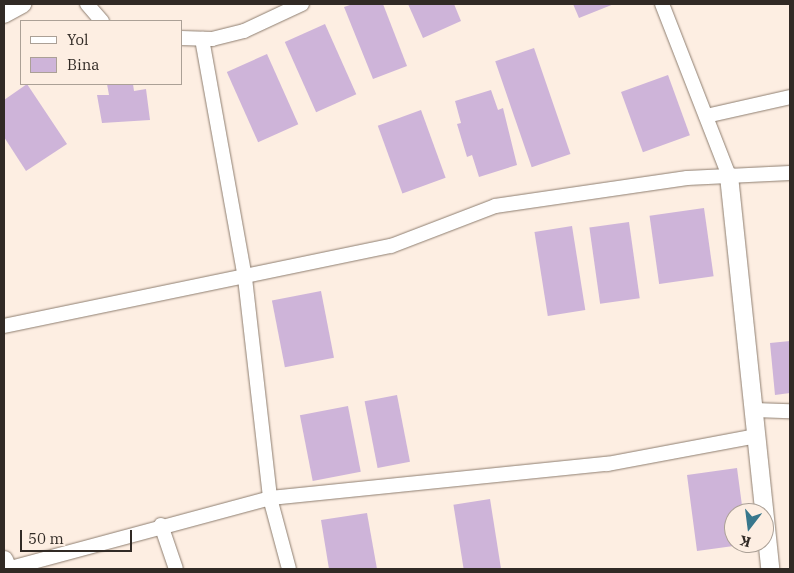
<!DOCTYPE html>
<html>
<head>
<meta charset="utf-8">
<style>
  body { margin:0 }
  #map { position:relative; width:794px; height:573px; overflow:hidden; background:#fdeee2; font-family:"IBM Plex Serif",serif }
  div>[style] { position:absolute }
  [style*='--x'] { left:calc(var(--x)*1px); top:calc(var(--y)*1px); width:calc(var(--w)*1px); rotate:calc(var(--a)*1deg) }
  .building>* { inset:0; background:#ceb4d9; transform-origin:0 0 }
  .roads { filter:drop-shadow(0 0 1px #8e7e70) drop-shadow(0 0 1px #8e7e70) }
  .minor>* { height:14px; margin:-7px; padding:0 7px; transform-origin:7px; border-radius:7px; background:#fff }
  .tertiary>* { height:18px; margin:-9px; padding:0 9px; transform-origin:9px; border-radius:9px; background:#fff }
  span { translate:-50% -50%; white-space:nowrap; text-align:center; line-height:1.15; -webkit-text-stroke:5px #fdeee2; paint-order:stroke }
  .frame { position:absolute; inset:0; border:5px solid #312a25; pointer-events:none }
  .legend { position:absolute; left:20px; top:20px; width:162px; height:65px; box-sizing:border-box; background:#fdeee2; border:1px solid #aba096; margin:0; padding:6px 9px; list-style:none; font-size:15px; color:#312a25 }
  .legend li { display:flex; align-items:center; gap:10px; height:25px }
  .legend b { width:25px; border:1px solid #aba096 }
  .north { position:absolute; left:724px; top:503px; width:50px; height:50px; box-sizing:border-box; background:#fdeee2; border:1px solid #aba096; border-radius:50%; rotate:195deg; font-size:14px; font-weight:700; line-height:20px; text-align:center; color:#312a25 }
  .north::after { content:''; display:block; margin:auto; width:18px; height:22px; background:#38778c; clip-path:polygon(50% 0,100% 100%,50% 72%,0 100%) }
  .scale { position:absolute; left:20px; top:530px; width:112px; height:22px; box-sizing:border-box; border:2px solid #312a25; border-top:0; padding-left:6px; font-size:15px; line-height:18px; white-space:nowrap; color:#312a25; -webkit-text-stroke:4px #fdeee2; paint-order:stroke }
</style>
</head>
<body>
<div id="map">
  <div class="building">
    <div style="clip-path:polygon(353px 4px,383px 4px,407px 66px,373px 79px,344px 7px)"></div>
    <div style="clip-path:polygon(408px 4px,454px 4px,461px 21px,423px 38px)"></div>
    <div style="clip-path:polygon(573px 4px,614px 4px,579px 18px)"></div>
    <div style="left:325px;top:24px;width:77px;height:44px;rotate:66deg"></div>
    <div style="left:534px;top:48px;width:112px;height:41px;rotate:71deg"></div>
    <div style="left:267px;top:54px;width:77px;height:44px;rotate:66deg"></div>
    <div style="left:668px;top:75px;width:64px;height:50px;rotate:70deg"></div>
    <div style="clip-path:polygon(27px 84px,67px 144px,26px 171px,4px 137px,4px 100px)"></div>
    <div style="clip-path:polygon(107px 84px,133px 84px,134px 91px,146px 89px,150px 120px,102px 123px,97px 95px,109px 95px)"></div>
    <div style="clip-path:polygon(491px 90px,498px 110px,503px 108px,517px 165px,479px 177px,472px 155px,467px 157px,457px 124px,461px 123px,455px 101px)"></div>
    <div style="left:421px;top:110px;width:72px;height:46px;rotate:70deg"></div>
    <div style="left:704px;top:208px;width:69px;height:55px;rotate:82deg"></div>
    <div style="left:629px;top:222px;width:77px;height:40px;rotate:82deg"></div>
    <div style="left:572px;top:226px;width:85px;height:38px;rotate:81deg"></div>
    <div style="left:321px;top:291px;width:68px;height:50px;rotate:79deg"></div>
    <div style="clip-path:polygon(790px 341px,790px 393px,775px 395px,770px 343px)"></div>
    <div style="left:397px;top:395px;width:68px;height:33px;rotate:79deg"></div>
    <div style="left:348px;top:406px;width:67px;height:49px;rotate:79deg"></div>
    <div style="clip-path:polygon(737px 468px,743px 513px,734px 513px,734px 543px,748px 544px,697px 551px,687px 475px)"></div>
    <div style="left:490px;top:499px;width:71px;height:37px;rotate:81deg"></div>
    <div style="clip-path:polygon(367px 513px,377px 569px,329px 569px,321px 520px)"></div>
  </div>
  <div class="roads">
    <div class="minor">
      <div style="--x:87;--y:4;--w:23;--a:49"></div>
      <div style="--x:662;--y:4;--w:185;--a:68.7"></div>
      <div style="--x:181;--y:38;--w:31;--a:2"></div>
      <div style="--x:212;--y:39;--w:33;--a:-14"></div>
      <div style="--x:244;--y:31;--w:64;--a:-25"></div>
      <div style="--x:202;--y:39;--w:243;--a:79.8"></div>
      <div style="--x:245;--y:278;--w:221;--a:83.5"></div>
      <div style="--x:270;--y:498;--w:73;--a:75"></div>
      <div style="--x:706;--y:116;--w:86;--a:-12.7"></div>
      <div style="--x:4;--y:326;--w:395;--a:-11.7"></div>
      <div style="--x:391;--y:246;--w:111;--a:-21"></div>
      <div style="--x:495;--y:206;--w:194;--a:-8.3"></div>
      <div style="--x:687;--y:178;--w:103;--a:-2.8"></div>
      <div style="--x:754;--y:410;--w:36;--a:2"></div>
      <div style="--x:161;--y:525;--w:46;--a:71.2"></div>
      <div style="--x:7;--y:569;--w:272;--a:-15.1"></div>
      <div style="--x:270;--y:498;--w:339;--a:-5.8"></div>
      <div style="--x:607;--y:464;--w:152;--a:-10.6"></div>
    </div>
    <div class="tertiary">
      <div style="--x:4;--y:14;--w:21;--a:-29"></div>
      <div style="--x:729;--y:176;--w:395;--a:84"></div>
      <div style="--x:4;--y:560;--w:10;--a:66"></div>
    </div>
  </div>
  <div class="frame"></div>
  <ul class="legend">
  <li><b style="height:6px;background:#fff"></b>Yol</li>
  <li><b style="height:14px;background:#ceb4d9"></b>Bina</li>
  </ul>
  <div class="north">K</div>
  <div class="scale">50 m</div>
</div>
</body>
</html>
